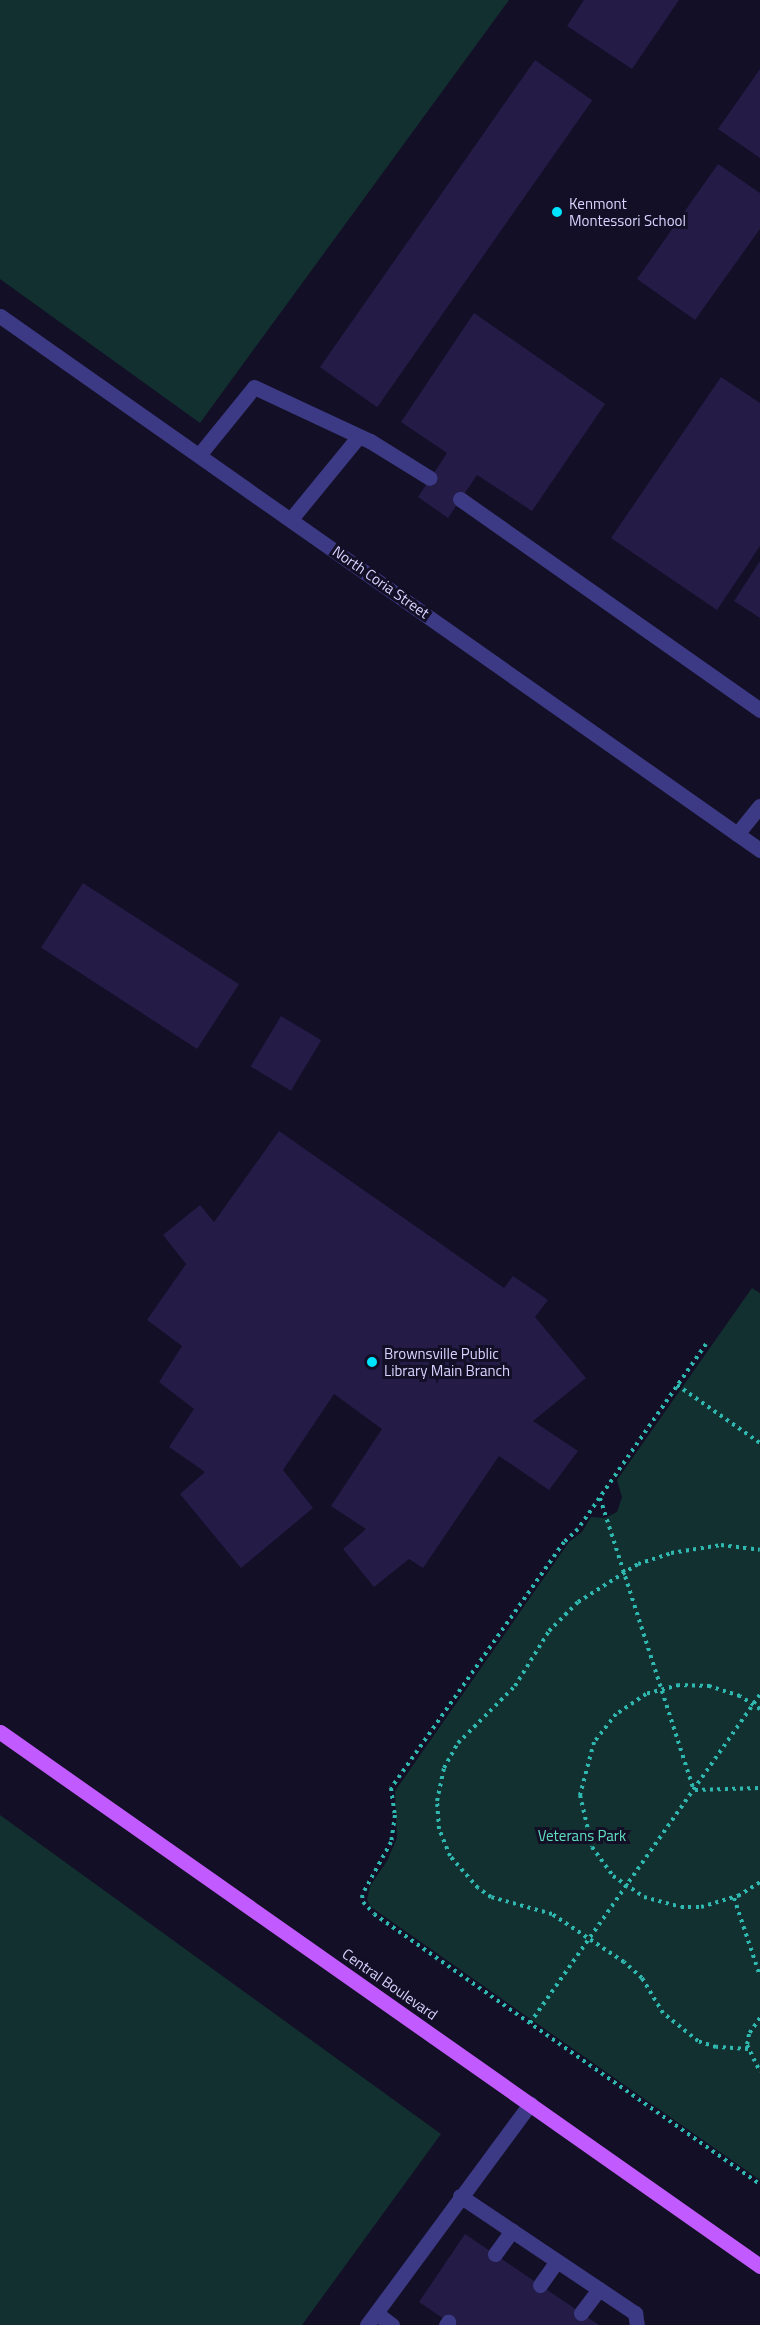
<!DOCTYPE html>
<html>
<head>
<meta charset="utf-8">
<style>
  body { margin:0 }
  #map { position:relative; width:760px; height:2325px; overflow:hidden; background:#130f26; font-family:"Titillium Web",sans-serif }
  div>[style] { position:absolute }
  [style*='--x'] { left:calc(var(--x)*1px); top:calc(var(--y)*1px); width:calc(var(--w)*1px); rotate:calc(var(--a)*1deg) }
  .green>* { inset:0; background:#12302f }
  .building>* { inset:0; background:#241b47; transform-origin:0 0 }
  .path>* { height:4px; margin-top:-2px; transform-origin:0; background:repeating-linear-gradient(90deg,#2fb8b0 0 3px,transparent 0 7.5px) }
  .service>* { height:15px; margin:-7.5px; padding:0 7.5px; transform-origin:7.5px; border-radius:7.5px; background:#3d3a85 }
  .tertiary>* { height:15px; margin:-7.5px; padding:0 7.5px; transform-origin:7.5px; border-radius:7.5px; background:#3d3a85 }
  .primary>* { height:15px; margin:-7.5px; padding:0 7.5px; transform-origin:7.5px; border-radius:7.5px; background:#c25bff }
  .dots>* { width:16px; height:16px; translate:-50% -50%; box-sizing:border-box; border:3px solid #130f26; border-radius:50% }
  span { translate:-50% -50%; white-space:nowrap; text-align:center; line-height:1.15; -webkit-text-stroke:6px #130f26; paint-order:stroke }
  .poi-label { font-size:15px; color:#d9d4ff }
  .left { translate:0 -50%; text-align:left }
  .street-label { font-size:15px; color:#d9d4ff }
  .park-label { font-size:15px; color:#5fe0c0 }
</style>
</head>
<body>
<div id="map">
  <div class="green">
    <div style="clip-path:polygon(0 0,509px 0,200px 423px,0 279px)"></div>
    <div style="clip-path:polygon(752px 1288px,760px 1293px,760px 2180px,371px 1907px,367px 1900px,370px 1886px,387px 1861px,397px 1838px,395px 1791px,569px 1542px,582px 1532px,591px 1517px,605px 1518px,617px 1512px,622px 1497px,617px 1480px)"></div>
    <div style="clip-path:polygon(0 1815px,441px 2134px,302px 2325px,0 2325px)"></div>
  </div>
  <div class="building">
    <div style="clip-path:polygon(584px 0,679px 0,632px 69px,567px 26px)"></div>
    <div style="left:535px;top:60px;width:70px;height:375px;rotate:35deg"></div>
    <div style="clip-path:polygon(760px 69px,760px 158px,718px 129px)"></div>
    <div style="clip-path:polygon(718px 164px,760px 193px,760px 229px,695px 320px,637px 279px)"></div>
    <div style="clip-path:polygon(474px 313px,605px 404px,532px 511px,477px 475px,448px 518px,418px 497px,447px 453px,401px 422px)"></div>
    <div style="clip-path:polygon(721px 377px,760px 403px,760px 546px,717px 610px,611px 538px)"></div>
    <div style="clip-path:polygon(760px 561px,760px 618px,734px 601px)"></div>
    <div style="left:83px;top:883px;width:186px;height:77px;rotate:33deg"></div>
    <div style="left:281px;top:1016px;width:47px;height:59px;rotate:31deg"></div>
    <div style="clip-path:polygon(279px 1131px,504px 1288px,513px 1276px,548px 1300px,535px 1317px,586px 1378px,533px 1421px,578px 1451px,549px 1490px,499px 1456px,423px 1568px,409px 1559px,374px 1587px,343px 1549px,366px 1529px,331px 1506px,382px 1429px,334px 1394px,283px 1470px,313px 1508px,241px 1568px,180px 1494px,205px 1472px,169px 1447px,194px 1409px,159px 1382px,182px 1346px,147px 1320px,186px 1264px,163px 1235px,200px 1205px,214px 1222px)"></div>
    <div style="clip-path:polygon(465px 2234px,599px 2325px,453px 2325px,419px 2302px)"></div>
  </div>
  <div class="path">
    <div style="--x:706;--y:1344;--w:225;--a:124.7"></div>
    <div style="--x:578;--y:1529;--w:19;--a:137"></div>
    <div style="--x:564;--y:1542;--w:301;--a:125.1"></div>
    <div style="--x:391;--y:1788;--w:27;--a:82"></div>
    <div style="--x:395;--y:1815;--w:27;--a:98"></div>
    <div style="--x:391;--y:1842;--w:60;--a:118.7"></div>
    <div style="--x:362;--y:1895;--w:7;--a:82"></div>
    <div style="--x:363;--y:1902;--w:16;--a:47"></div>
    <div style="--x:374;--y:1914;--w:471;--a:35"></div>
    <div style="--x:677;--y:1385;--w:101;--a:34.9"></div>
    <div style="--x:600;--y:1498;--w:307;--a:72.2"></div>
    <div style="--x:760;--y:1709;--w:24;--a:-147"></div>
    <div style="--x:740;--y:1696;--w:32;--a:-162"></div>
    <div style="--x:710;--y:1686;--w:31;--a:-178"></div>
    <div style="--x:679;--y:1685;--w:34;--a:165"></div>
    <div style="--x:646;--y:1694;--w:36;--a:146"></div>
    <div style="--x:616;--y:1714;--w:36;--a:128"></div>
    <div style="--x:594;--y:1742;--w:55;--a:104.8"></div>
    <div style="--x:580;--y:1795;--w:53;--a:77"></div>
    <div style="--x:592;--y:1847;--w:36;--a:54"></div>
    <div style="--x:613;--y:1876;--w:37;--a:34"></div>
    <div style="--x:644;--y:1897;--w:38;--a:15"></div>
    <div style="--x:681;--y:1907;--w:20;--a:0"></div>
    <div style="--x:701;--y:1907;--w:39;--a:-17"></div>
    <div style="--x:738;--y:1896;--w:26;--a:-32"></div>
    <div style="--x:695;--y:1790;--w:65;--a:-1.8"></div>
    <div style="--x:734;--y:1898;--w:82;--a:71.6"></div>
    <div style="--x:760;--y:2018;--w:19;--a:125"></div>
    <div style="--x:749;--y:2034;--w:11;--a:100"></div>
    <div style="--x:747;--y:2045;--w:30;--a:64"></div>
    <div style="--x:530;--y:2023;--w:401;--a:-55"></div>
    <div style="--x:748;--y:2049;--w:32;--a:-176"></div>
    <div style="--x:716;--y:2047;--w:19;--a:-162"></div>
    <div style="--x:698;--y:2041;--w:45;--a:-141.3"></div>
    <div style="--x:663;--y:2013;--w:41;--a:-121"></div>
    <div style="--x:642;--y:1978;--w:24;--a:-138"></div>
    <div style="--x:624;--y:1962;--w:87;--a:-146.3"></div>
    <div style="--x:552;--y:1914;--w:63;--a:-164.4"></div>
    <div style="--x:491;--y:1897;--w:16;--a:-145"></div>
    <div style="--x:478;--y:1888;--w:43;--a:-131.2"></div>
    <div style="--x:450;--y:1856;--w:29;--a:-112"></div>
    <div style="--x:439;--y:1829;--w:28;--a:-94"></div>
    <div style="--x:437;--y:1801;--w:34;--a:-78"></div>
    <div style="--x:444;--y:1768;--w:29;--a:-61"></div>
    <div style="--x:458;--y:1743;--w:81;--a:-45"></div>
    <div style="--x:515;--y:1686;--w:65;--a:-58.3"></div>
    <div style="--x:549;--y:1631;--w:41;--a:-45"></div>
    <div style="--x:578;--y:1602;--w:71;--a:-32.3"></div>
    <div style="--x:638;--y:1564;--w:35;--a:-18"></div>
    <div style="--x:671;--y:1553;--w:51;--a:-9.1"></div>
    <div style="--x:721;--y:1545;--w:39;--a:7"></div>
  </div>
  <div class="service">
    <div style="--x:199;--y:455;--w:87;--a:-51"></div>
    <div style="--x:254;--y:387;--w:128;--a:25"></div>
    <div style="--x:370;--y:441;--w:70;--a:31.7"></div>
    <div style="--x:460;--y:499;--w:367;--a:35.1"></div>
    <div style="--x:291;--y:519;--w:107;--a:-50.7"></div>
    <div style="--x:737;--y:834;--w:36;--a:-51"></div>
    <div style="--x:460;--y:2196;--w:211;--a:33.8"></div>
    <div style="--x:635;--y:2313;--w:12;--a:81"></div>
    <div style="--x:495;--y:2254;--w:29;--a:-54"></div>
    <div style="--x:540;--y:2285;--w:29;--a:-55"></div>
    <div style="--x:376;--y:2313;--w:20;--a:37"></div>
    <div style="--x:581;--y:2313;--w:30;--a:-53"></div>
    <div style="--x:367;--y:2325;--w:275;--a:-53.6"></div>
    <div style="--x:446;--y:2325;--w:4;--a:-56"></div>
  </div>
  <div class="tertiary">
    <div style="--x:0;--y:316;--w:929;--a:35.09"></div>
  </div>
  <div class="primary">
    <div style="--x:0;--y:1732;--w:929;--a:35.09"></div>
  </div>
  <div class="dots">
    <div style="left:557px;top:212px;background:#00e5ff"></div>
    <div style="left:372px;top:1362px;background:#00e5ff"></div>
  </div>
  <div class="poi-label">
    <span class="left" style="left:569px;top:212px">Kenmont<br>Montessori School</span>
    <span class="left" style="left:384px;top:1362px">Brownsville Public<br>Library Main Branch</span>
  </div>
  <div class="street-label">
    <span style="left:381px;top:582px;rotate:35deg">North Coria Street</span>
    <span style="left:390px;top:1984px;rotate:35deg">Central Boulevard</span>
  </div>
  <div class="park-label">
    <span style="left:582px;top:1836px">Veterans Park</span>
  </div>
</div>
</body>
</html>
